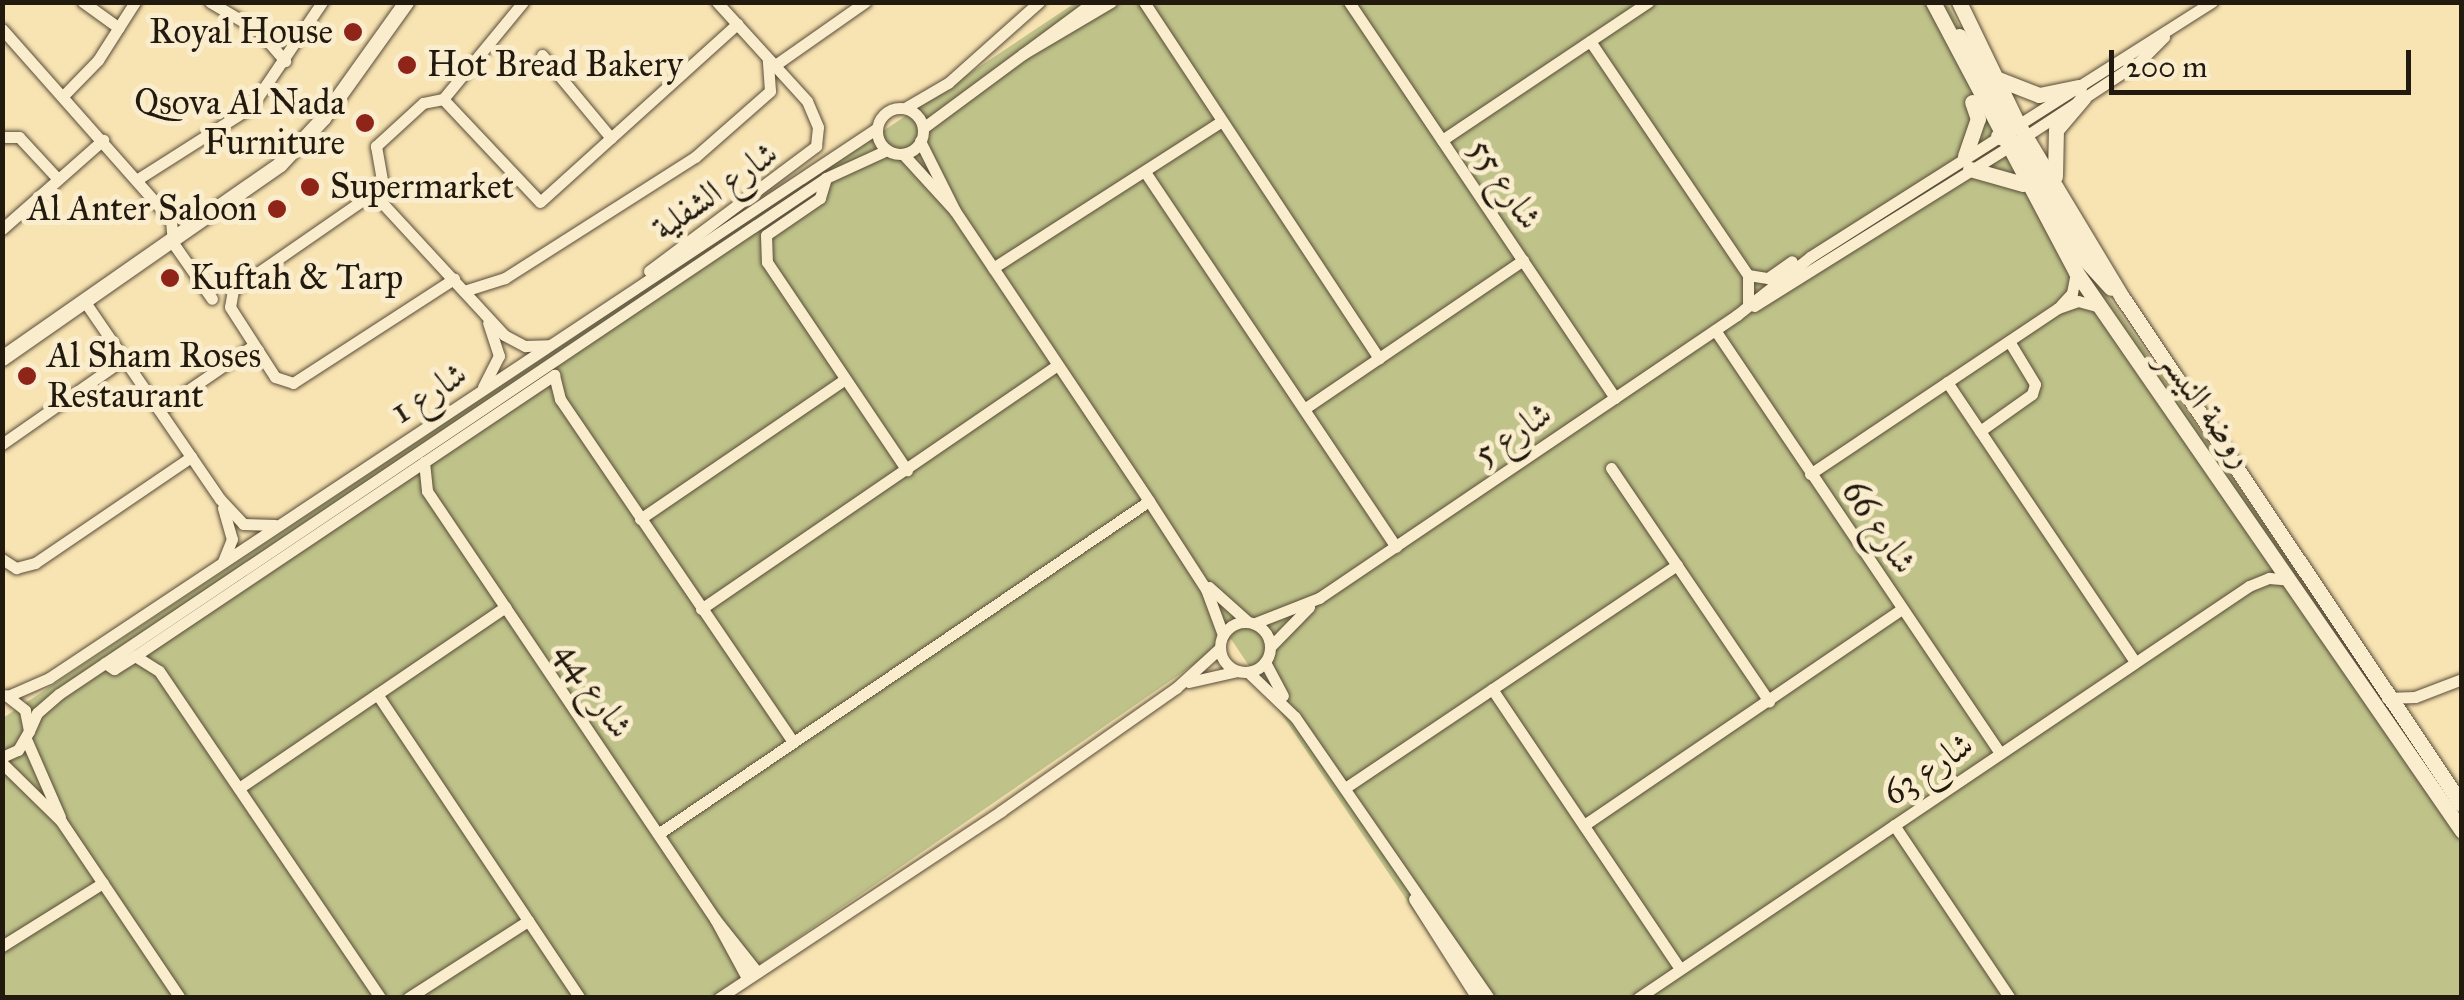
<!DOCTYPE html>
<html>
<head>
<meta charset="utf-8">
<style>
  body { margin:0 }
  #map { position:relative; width:2464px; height:1000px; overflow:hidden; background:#f8e3b2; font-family:"IM FELL Great Primer",Amiri,serif }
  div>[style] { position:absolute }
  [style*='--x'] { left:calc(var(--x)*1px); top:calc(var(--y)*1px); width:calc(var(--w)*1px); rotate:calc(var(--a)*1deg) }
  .green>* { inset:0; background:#bfc38a }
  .roads { filter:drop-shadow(0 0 2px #584c38) drop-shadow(0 0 2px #584c38) }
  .street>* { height:11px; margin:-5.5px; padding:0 5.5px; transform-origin:5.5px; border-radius:5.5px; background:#faedcd }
  .street>.ring { margin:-5.5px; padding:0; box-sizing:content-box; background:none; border:11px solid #faedcd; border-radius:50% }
  .secondary>* { height:15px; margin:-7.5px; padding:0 7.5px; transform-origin:7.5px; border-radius:7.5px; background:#faedcd }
  .dots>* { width:28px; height:28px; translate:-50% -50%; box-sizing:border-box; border:5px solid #faedcd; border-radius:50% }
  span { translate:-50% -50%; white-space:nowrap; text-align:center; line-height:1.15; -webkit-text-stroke:10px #faedcd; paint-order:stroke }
  .poi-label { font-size:35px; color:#22190f }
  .right { translate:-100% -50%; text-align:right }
  .left { translate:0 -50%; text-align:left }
  .street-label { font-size:35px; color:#22190f }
  .frame { position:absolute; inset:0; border:5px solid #22190f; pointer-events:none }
  .scale { position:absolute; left:2109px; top:50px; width:302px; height:45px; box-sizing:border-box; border:5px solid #22190f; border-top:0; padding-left:12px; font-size:30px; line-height:35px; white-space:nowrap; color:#22190f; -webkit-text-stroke:8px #faedcd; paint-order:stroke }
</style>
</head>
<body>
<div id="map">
  <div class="green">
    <div style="clip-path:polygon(1075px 3px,1947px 3px,2091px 271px,2461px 811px,2461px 997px,1472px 997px,1231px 639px,712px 997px,3px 998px,3px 718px)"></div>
  </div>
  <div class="roads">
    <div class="street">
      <div style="--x:83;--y:2;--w:44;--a:35.8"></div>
      <div style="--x:210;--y:2;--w:57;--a:30.6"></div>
      <div style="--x:259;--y:31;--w:40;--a:49"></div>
      <div style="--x:523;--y:2;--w:126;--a:129.5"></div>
      <div style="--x:443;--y:99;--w:141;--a:46.7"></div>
      <div style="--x:540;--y:202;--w:266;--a:-42.1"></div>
      <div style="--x:1144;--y:2;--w:427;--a:56.6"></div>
      <div style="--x:1349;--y:2;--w:477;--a:56.1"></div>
      <div style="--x:2;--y:29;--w:255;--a:48.5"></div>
      <div style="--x:171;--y:220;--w:23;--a:85"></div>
      <div style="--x:173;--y:243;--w:68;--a:55.1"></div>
      <div style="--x:1590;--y:41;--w:282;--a:56"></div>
      <div style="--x:1748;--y:275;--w:30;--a:90"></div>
      <div style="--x:1023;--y:54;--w:102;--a:-30.6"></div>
      <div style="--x:542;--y:55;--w:108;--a:50.3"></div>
      <div style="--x:775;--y:65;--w:110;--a:-35"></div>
      <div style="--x:64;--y:95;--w:49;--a:-45.8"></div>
      <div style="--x:98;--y:60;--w:69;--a:-57.5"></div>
      <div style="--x:443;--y:99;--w:20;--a:169"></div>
      <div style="--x:423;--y:103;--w:64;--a:137.5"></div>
      <div style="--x:376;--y:146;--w:35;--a:80"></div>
      <div style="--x:382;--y:180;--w:16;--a:125"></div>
      <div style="--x:373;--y:193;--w:170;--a:145.3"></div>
      <div style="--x:233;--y:290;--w:17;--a:100"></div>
      <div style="--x:230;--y:307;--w:83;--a:57.3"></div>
      <div style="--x:275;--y:377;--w:19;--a:18"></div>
      <div style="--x:293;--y:383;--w:192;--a:-32.9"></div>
      <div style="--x:905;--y:108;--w:50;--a:-30.2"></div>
      <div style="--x:948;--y:83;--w:122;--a:-41.7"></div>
      <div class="ring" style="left:877px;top:108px;width:35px;height:35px"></div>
      <div style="--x:923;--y:128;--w:212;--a:-36.5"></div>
      <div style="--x:2;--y:137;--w:17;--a:0"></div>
      <div style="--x:19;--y:137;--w:54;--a:47.2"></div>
      <div style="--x:1442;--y:140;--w:248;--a:-33.8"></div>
      <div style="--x:920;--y:141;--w:78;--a:63.4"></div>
      <div style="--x:903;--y:154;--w:77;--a:47.6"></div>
      <div style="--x:955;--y:211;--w:349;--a:56.2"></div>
      <div style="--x:1149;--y:501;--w:105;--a:57.1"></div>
      <div style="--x:1206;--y:589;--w:49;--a:69.7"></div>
      <div style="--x:1145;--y:172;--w:451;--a:56.2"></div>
      <div style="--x:826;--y:178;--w:21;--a:107"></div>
      <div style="--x:820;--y:198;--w:65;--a:145.6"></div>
      <div style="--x:766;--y:235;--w:27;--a:88"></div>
      <div style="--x:767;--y:262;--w:251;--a:56.1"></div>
      <div style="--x:138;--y:179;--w:134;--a:-32.5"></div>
      <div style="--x:251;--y:107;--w:127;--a:-55.9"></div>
      <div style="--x:373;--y:193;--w:193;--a:47.3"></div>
      <div style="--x:504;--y:335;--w:24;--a:28"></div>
      <div style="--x:525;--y:346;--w:24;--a:-2"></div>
      <div style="--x:2;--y:229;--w:135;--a:-41.4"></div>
      <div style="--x:993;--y:268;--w:270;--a:-32.7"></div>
      <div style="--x:649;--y:271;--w:209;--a:-36.8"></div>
      <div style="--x:816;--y:146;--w:19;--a:-84"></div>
      <div style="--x:818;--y:127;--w:28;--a:-113"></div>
      <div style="--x:807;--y:101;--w:134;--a:-132.3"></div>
      <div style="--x:1748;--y:275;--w:20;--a:9"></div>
      <div style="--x:1768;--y:278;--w:29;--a:-35"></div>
      <div style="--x:464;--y:291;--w:43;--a:-17.6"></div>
      <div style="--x:505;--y:278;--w:225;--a:-32.5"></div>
      <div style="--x:695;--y:157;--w:100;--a:-41.3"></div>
      <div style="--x:770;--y:91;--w:31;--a:-94"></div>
      <div style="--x:85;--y:302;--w:239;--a:55.6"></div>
      <div style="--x:220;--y:499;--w:34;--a:47"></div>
      <div style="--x:243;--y:524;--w:32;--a:2"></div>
      <div style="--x:2061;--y:305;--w:16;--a:-47"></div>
      <div style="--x:2072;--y:293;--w:21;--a:-79"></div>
      <div style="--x:1754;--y:306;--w:321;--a:-32"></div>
      <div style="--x:2026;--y:136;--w:136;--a:-33.3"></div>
      <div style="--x:2140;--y:61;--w:34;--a:-45"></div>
      <div style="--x:1715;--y:330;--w:510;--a:56.03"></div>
      <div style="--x:1947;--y:382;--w:337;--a:56.1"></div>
      <div style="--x:483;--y:387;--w:35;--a:-63"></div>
      <div style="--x:499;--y:356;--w:35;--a:-108"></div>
      <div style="--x:1304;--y:409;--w:265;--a:-34.2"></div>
      <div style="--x:159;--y:410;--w:115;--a:-34.4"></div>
      <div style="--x:1980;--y:431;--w:64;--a:-35.4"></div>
      <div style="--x:2032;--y:394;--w:10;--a:-73"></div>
      <div style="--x:2035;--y:384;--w:50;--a:-121.2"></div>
      <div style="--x:2;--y:444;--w:149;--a:-34.9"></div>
      <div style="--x:424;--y:462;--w:29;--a:84"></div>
      <div style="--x:427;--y:491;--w:516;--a:56.06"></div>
      <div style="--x:715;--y:919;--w:67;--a:61.5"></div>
      <div style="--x:1611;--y:468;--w:282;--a:55.9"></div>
      <div style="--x:1810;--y:474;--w:298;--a:-33.8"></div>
      <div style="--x:2058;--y:308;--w:21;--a:-19"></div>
      <div style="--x:2078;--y:301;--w:20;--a:15"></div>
      <div style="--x:223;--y:508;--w:32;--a:74"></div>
      <div style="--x:232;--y:539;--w:24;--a:112"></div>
      <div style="--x:640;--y:519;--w:248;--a:-34.3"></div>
      <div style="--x:2;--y:559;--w:17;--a:33"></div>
      <div style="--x:16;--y:568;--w:20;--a:-15"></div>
      <div style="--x:35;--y:563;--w:189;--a:-34.2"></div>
      <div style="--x:1209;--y:587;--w:51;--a:41.8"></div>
      <div style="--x:701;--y:609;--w:432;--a:-34.4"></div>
      <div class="ring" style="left:1220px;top:622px;width:39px;height:39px"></div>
      <div style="--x:1255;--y:623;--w:69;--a:-21.3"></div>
      <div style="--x:1319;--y:598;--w:505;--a:-34.1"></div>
      <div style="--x:1737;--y:315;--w:93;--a:-38.5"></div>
      <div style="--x:1810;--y:257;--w:476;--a:-32.4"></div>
      <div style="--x:1270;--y:647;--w:56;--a:-45.7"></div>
      <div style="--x:135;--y:656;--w:28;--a:32"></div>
      <div style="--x:159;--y:671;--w:395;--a:55.9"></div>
      <div style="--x:1265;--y:662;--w:38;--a:62"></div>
      <div style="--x:105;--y:663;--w:11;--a:34"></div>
      <div style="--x:114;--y:669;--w:25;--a:-32"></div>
      <div style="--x:135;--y:656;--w:505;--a:-33.85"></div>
      <div style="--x:554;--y:375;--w:25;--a:76"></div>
      <div style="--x:560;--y:399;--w:413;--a:55.8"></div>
      <div style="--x:1248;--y:672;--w:65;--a:43.8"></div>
      <div style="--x:1295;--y:717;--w:341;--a:55.4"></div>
      <div style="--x:1189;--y:682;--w:50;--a:-12.7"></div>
      <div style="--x:1492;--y:689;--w:337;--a:56.1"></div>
      <div style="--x:377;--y:694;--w:366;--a:56.3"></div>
      <div style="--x:8;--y:696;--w:45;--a:-23.7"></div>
      <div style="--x:49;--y:678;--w:994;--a:-33.59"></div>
      <div style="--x:2387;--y:698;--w:28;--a:-2"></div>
      <div style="--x:2415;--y:697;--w:50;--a:-21"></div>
      <div style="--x:29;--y:731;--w:20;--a:-66"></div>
      <div style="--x:37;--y:713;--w:29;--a:-41"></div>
      <div style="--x:59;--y:694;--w:924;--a:-33.93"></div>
      <div style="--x:826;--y:178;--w:67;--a:-24.7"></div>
      <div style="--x:26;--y:739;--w:85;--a:66.4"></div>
      <div style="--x:2;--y:757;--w:17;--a:-24"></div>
      <div style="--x:18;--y:750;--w:22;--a:-60"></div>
      <div style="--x:29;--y:731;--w:21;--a:-101"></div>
      <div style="--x:25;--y:710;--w:24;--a:-142"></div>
      <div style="--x:2;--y:763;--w:83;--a:44.5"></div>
      <div style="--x:61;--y:821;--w:213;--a:56.1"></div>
      <div style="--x:239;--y:788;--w:322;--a:-34.2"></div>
      <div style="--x:1345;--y:788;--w:400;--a:-33.9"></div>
      <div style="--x:1584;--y:825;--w:384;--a:-34.2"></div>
      <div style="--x:1894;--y:825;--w:208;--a:56.2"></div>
      <div style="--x:658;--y:834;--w:593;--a:-34.15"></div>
      <div style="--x:1414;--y:899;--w:117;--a:57.5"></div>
      <div style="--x:715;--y:919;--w:68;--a:51.6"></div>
      <div style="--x:2;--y:946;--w:119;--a:-32"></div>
      <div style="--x:408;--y:998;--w:143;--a:-32.7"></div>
      <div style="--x:719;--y:998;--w:338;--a:-33.5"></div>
      <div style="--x:1001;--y:811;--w:214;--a:-35.1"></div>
      <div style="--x:1176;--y:688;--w:59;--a:-42.3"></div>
      <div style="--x:1638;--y:998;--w:737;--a:-33.99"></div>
      <div style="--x:2249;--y:586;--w:22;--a:-22"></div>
      <div style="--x:2269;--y:578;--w:21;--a:5"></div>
    </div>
    <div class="secondary">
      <div style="--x:1933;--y:2;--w:306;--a:62.1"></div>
      <div style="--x:2076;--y:272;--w:679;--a:55.37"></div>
      <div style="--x:1959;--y:2;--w:136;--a:64.2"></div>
      <div style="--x:2018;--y:124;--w:202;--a:59"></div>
      <div style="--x:2122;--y:297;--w:611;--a:56.21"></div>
      <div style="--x:1959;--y:36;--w:107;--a:61"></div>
      <div style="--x:1998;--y:79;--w:44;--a:21.3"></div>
      <div style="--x:2039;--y:95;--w:41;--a:-11.3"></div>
      <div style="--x:1998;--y:136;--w:18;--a:22"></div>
      <div style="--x:2015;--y:143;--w:127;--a:59.8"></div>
      <div style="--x:2079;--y:253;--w:47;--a:47.6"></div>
      <div style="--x:1965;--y:156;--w:39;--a:-71"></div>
      <div style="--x:1978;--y:119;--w:18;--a:-109"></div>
      <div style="--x:1970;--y:169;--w:55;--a:15.8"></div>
      <div style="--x:2055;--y:176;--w:46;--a:-88.8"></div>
      <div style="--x:2056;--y:130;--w:43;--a:-49.7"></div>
      <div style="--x:2;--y:358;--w:339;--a:-34.9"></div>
      <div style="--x:280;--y:164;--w:63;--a:-46.9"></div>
      <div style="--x:323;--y:118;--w:143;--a:-54.4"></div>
    </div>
  </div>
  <div class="dots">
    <div style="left:353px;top:32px;background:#8f2418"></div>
    <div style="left:407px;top:65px;background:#8f2418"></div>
    <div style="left:365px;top:123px;background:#8f2418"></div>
    <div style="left:310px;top:187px;background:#8f2418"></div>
    <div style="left:277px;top:209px;background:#8f2418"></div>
    <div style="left:170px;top:278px;background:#8f2418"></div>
    <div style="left:27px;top:376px;background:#8f2418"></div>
  </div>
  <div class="poi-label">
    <span class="right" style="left:333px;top:32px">Royal House</span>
    <span class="left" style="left:427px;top:65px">Hot Bread Bakery</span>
    <span class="right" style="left:345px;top:123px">Qsova Al Nada<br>Furniture</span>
    <span class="left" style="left:330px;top:187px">Supermarket</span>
    <span class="right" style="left:257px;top:209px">Al Anter Saloon</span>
    <span class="left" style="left:190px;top:278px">Kuftah &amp; Tarp</span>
    <span class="left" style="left:47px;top:376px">Al Sham Roses<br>Restaurant</span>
  </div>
  <div class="street-label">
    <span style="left:1505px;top:184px;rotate:56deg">شارع 55</span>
    <span style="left:715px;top:191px;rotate:-35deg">شارع الشفلية</span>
    <span style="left:429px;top:393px;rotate:-33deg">شارع 1</span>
    <span style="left:2206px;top:408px;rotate:54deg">روضة النيسر</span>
    <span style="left:1513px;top:434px;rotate:-34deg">شارع 5</span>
    <span style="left:1879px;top:527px;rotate:56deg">شارع 66</span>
    <span style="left:594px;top:690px;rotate:56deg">شارع 44</span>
    <span style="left:1928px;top:769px;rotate:-34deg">شارع 63</span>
  </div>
  <div class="frame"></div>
  <div class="scale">200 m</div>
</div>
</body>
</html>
